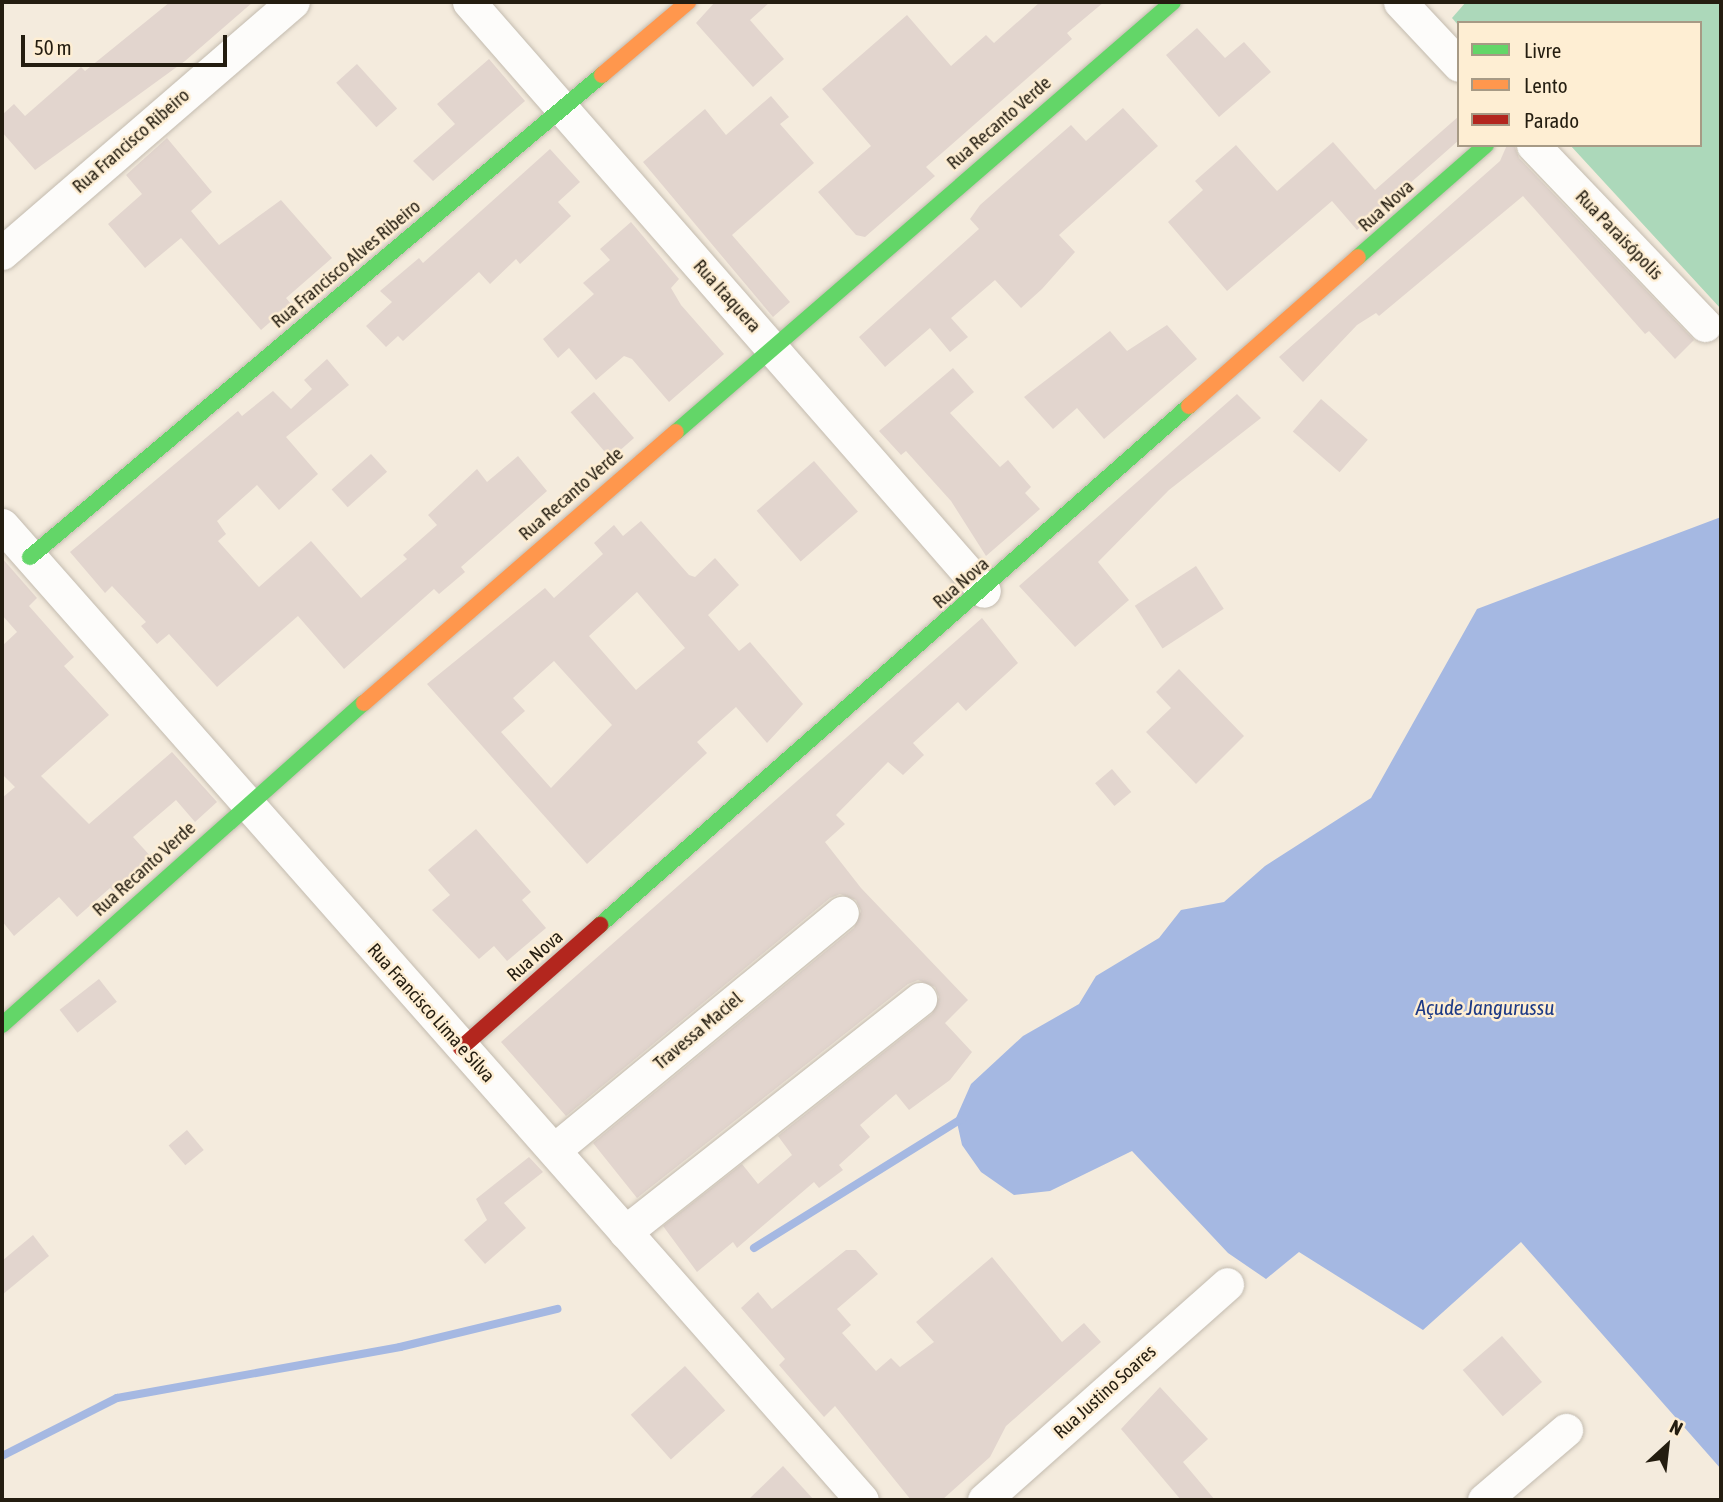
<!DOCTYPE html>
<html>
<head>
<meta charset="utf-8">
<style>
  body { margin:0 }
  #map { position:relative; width:1723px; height:1502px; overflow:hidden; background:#f4ebdd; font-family:"Asap Condensed",sans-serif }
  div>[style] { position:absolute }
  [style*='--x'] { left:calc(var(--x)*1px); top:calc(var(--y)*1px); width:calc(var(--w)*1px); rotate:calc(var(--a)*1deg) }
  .forest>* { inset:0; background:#acd8ba }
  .water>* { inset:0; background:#a5b8e2 }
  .stream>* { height:8px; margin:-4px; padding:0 4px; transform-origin:4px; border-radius:4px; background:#a5b8e2 }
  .building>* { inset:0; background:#e2d5ce; transform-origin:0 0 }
  .roads { filter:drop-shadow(0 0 2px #c3bbaf) drop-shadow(0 0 2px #c3bbaf) }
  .street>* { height:33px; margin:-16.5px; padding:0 16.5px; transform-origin:16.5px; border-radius:16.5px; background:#fdfcfa }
  .fast>* { height:16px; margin:-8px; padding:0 8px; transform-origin:8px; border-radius:8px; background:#63d668 }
  .slow>* { height:16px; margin:-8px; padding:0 8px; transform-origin:8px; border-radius:8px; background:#ff974d }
  .jam>* { height:16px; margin:-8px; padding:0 8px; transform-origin:8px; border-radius:8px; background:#b3261e }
  span { translate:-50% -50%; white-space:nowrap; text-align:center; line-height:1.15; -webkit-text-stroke:5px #feeed3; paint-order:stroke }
  .street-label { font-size:19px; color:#241d10 }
  .water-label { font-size:21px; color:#1d3a86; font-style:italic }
  .frame { position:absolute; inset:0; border:4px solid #241d10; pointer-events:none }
  .legend { position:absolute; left:1457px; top:21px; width:245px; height:126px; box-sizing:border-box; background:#feeed3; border:2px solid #a79a85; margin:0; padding:9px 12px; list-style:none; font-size:21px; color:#241d10 }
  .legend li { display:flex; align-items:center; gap:14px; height:35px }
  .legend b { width:35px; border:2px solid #a79a85 }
  .north { position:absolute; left:1632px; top:1411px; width:70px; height:70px; -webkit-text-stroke:5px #feeed3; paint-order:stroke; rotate:27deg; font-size:19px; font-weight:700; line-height:28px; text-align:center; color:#241d10 }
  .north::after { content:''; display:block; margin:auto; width:24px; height:32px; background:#241d10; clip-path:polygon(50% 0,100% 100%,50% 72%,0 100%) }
  .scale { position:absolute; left:21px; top:35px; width:206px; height:32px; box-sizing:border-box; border:4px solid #241d10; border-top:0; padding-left:9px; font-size:21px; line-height:24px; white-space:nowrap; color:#241d10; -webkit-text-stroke:5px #feeed3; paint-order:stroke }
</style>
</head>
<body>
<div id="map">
  <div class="forest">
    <div style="clip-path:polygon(1466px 2px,1721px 2px,1721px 309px,1570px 145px,1700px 145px,1700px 23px,1459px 26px,1452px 18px)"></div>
  </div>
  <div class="water">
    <div style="clip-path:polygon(1721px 517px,1721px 1469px,1521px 1242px,1423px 1330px,1299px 1252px,1266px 1279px,1228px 1253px,1132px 1151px,1050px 1191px,1014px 1195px,981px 1172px,962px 1145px,956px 1118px,971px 1084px,1023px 1036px,1079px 1004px,1096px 976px,1159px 938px,1181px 910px,1224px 902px,1265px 866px,1371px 798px,1477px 609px)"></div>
  </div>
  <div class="stream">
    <div style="--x:754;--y:1248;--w:250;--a:-31.9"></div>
    <div style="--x:2;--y:1456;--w:129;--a:-26.8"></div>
    <div style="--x:117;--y:1398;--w:288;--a:-10.2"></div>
    <div style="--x:400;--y:1347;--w:162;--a:-13.6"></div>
  </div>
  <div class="building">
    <div style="clip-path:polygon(170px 2px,253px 2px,185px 61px,35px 170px,2px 132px,2px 115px,14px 104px,25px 116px,81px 67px,85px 71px)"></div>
    <div style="clip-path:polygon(715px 2px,770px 2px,750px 20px,784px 59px,753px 87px,696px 23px)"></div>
    <div style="clip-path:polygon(1040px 2px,1104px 2px,1067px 33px,1072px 39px,926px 167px,935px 176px,865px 237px,856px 235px,818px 192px,871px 146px,822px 89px,907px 15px,951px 66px,986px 35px,994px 43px)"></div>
    <div style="clip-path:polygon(1197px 28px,1225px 58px,1244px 42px,1271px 72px,1219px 117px,1166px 55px)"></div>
    <div style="clip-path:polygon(489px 59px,525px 101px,433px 181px,413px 161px,455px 124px,437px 104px)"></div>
    <div style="left:357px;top:64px;width:60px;height:28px;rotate:48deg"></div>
    <div style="clip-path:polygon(771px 96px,789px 117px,780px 124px,814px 163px,732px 235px,790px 302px,773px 317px,643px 162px,705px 109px,726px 135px)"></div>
    <div style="clip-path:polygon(1123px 108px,1158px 146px,1059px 235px,1075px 252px,1042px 289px,1021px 308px,995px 280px,951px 318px,968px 337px,950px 352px,930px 328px,885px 367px,859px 337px,979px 229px,970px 219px,980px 205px,1071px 125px,1086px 141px)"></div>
    <div style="clip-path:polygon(1459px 116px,1459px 140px,1357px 230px,1332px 201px,1227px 291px,1168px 222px,1203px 190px,1195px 181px,1236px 145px,1277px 191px,1333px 142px,1375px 190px)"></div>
    <div style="clip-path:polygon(167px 138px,212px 192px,191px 211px,219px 245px,281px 200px,332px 258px,286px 298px,291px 304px,261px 330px,181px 238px,145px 268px,108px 224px,142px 194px,126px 175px)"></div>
    <div style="clip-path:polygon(1507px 145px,1514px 145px,1519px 158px,1694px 340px,1675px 359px,1649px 331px,1645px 334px,1523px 196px,1379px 316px,1376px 313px,1357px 325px,1303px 382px,1279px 357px,1500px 161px)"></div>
    <div style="clip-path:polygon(550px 149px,580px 182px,558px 202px,571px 216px,520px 264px,516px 259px,490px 284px,479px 272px,403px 341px,398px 336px,386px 347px,366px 326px,392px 302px,380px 291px,419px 258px,423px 263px)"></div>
    <div style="clip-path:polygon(631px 222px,679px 279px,671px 288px,681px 305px,724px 354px,669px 402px,632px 359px,624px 356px,596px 380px,569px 348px,558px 358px,543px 339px,594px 294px,583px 283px,610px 260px,600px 249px)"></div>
    <div style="clip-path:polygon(1167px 325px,1197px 359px,1104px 439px,1077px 408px,1053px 429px,1024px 397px,1110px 331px,1127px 351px)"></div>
    <div style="clip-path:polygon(327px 359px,349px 385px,286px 437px,318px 474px,279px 510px,257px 485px,217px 521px,226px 534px,218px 541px,259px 587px,311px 541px,361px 598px,407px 559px,403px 555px,437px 525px,428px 515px,477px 469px,487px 482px,518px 456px,547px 491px,461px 567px,465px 572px,439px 594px,434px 589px,344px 669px,298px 616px,217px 687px,169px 634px,157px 644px,141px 626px,146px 622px,112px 586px,105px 593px,70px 552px,238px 411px,242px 416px,273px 391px,291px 409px,312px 389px,304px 380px)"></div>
    <div style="clip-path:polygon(953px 368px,974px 392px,950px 413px,1000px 467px,1008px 460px,1031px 487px,1025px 493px,1040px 509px,986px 556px,951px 501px,906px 451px,901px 455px,879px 431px)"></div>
    <div style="left:594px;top:392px;width:61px;height:31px;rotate:49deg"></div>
    <div style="clip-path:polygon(1237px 394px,1261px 418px,1169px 490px,1098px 562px,1129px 600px,1075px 647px,1019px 586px)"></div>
    <div style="left:1321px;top:399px;width:62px;height:43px;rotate:41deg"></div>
    <div style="left:371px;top:454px;width:24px;height:53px;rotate:48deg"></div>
    <div style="left:814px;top:461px;width:67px;height:76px;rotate:49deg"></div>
    <div style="clip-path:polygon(evenodd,641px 521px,689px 575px,695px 577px,715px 558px,739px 585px,708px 615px,739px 651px,750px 642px,803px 704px,767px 743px,736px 707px,697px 742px,707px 753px,587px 864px,427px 684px,545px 588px,554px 598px,603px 554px,594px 543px,614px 525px,623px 536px,641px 521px,637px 592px,685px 648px,636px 690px,589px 636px,637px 592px,641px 521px,554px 661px,612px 725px,551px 788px,501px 732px,525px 711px,513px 698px,554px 661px)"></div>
    <div style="clip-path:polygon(2px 558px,37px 598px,29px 606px,74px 657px,64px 666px,109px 715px,41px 776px,89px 824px,172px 752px,217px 802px,195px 822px,176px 800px,133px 837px,153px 859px,114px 892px,110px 888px,77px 917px,59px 897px,14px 936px,2px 921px,2px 798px,15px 787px,2px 774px,2px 646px,17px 632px,2px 615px)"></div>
    <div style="left:1196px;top:566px;width:51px;height:73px;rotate:57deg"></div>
    <div style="clip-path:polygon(982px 618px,1018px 663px,966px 711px,958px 702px,913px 743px,924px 755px,903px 775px,888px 762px,836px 815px,845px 824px,825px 842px,861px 888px,968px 1000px,945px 1023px,972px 1052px,950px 1080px,909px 1110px,896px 1094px,860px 1125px,870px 1137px,839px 1165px,843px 1170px,819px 1188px,814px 1182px,737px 1248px,733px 1242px,697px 1272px,663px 1226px,742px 1164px,758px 1184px,792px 1155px,778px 1136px,932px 1014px,939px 997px,935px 987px,918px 980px,908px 984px,637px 1198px,593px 1143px,854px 928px,861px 911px,856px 900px,840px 894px,830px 898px,566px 1116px,501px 1042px)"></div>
    <div style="clip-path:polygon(1179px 669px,1244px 736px,1196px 784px,1146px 732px,1171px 708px,1156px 692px)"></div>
    <div style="left:1112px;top:769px;width:30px;height:22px;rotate:50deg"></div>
    <div style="clip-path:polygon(476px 829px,531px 892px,522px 900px,546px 928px,507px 961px,494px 946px,479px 959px,432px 910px,450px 895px,428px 870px)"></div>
    <div style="left:99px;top:979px;width:29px;height:50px;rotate:52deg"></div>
    <div style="left:187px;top:1130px;width:26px;height:24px;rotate:50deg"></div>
    <div style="clip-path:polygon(529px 1157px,543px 1172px,504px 1203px,526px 1228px,485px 1264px,464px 1240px,487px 1220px,476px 1199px)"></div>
    <div style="clip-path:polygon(33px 1235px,49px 1256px,2px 1295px,2px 1261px)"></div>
    <div style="clip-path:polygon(846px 1250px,856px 1250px,878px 1274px,837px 1309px,851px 1325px,842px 1333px,876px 1371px,891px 1358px,900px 1367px,934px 1342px,916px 1322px,992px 1257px,1062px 1342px,1084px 1323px,1101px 1342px,1006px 1426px,990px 1457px,942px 1500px,911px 1500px,835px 1406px,824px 1417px,810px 1401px,779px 1365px,785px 1359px,741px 1308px,758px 1292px,772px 1309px)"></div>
    <div style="left:1502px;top:1336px;width:61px;height:52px;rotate:49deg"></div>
    <div style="left:685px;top:1366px;width:60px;height:73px;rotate:48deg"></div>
    <div style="clip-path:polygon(1160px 1387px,1208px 1439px,1183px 1462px,1215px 1500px,1181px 1500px,1121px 1429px)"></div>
    <div style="clip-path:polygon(783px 1466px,814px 1500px,748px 1500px)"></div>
  </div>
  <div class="roads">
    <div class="street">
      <div style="--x:469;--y:2;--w:782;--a:48.83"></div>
      <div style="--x:1400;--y:2;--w:86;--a:46.9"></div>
      <div style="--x:1533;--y:145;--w:249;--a:46.3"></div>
      <div style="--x:2;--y:253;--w:384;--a:-40.8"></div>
      <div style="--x:2;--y:525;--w:1300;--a:48.59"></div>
      <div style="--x:554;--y:1150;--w:373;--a:-39.5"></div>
      <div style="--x:625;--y:1232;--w:376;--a:-38.3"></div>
      <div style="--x:984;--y:1500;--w:325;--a:-41.6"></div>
      <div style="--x:1484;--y:1500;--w:108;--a:-40.5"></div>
    </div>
    <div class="fast">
      <div style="--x:1358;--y:257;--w:170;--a:-41.2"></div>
      <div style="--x:676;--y:432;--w:657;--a:-40.87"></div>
      <div style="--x:30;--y:557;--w:748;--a:-40.12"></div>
      <div style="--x:600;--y:925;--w:785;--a:-41.39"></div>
      <div style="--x:2;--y:1025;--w:484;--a:-41.7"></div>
    </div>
    <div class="slow">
      <div style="--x:602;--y:75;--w:113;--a:-40.3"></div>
      <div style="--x:1189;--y:406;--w:225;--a:-41.4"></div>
      <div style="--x:364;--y:703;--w:413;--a:-41"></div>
    </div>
    <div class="jam">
      <div style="--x:461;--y:1048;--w:186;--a:-41.5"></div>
    </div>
  </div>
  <div class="street-label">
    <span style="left:999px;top:123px;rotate:-41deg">Rua Recanto Verde</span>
    <span style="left:131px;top:141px;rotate:-41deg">Rua Francisco Ribeiro</span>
    <span style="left:1386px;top:206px;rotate:-42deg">Rua Nova</span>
    <span style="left:1619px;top:235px;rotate:46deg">Rua Paraisópolis</span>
    <span style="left:346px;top:264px;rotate:-40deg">Rua Francisco Alves Ribeiro</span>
    <span style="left:727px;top:296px;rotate:48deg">Rua Itaquera</span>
    <span style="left:571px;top:494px;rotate:-41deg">Rua Recanto Verde</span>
    <span style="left:961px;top:583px;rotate:-41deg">Rua Nova</span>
    <span style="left:144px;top:869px;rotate:-42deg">Rua Recanto Verde</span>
    <span style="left:535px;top:956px;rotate:-41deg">Rua Nova</span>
    <span style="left:431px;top:1013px;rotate:48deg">Rua Francisco Lima e Silva</span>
    <span style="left:698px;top:1031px;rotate:-40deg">Travessa Maciel</span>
    <span style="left:1105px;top:1392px;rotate:-42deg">Rua Justino Soares</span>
  </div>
  <div class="water-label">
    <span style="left:1485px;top:1007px">Açude Jangurussu</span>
  </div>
  <div class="frame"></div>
  <ul class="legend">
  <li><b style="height:9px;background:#63d668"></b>Livre</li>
  <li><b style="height:9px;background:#ff974d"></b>Lento</li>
  <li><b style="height:9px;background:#b3261e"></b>Parado</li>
  </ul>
  <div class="north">N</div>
  <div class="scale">50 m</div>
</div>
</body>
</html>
